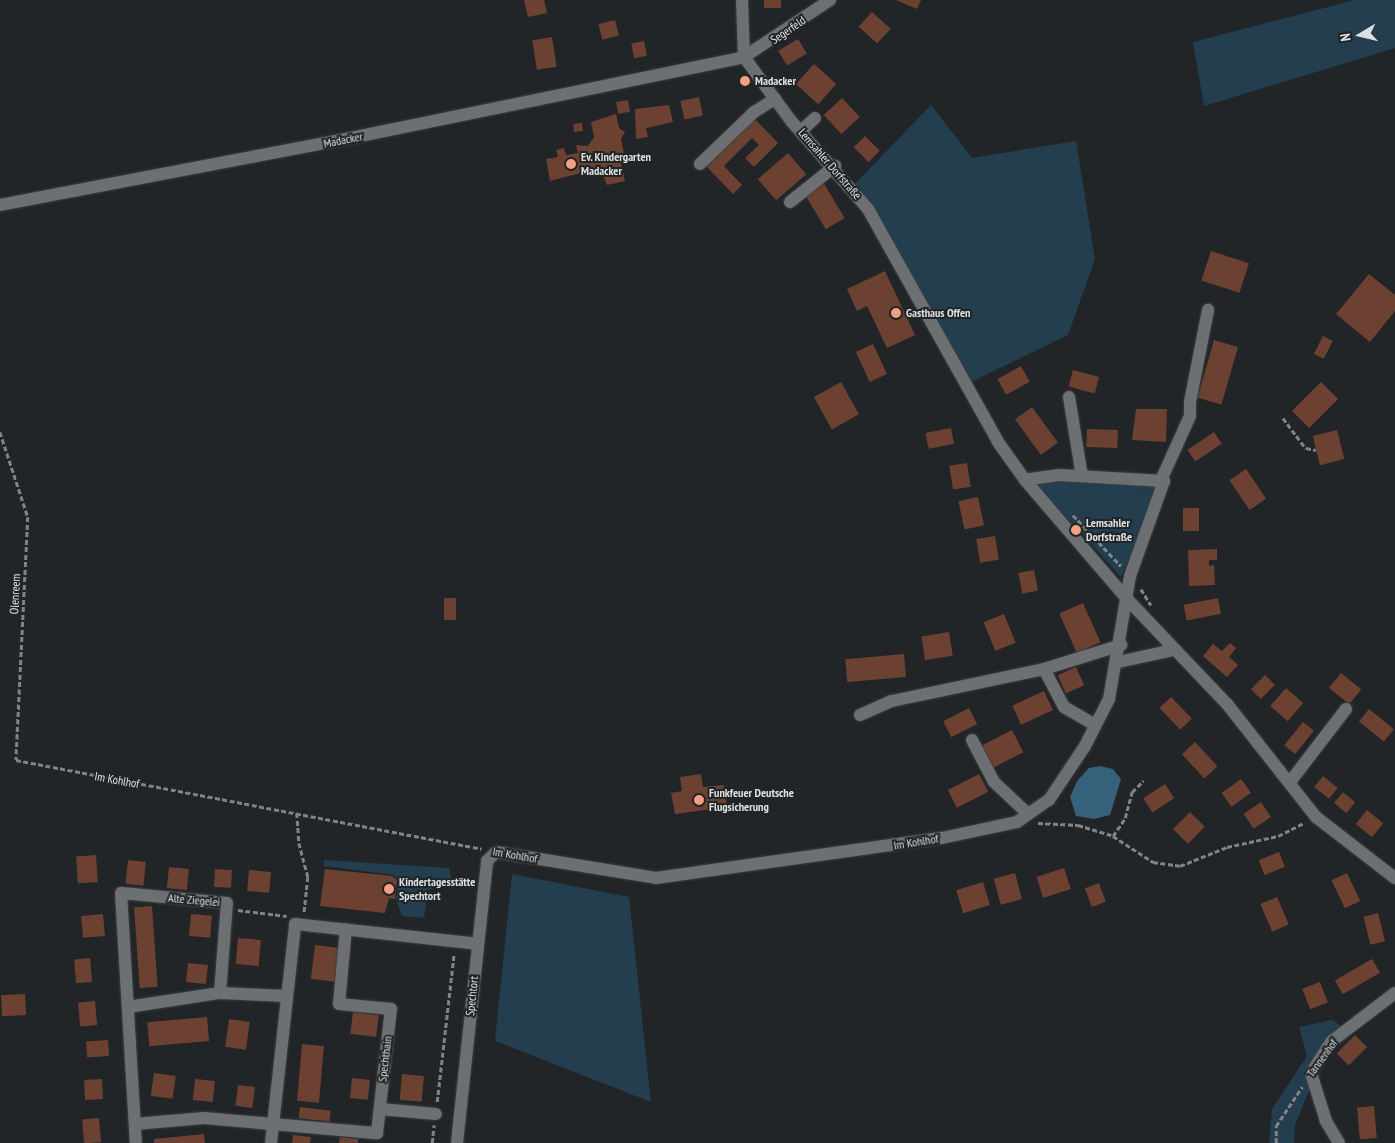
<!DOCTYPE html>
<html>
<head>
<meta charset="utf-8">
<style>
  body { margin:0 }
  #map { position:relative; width:1395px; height:1143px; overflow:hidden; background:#222527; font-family:"PT Sans Narrow",sans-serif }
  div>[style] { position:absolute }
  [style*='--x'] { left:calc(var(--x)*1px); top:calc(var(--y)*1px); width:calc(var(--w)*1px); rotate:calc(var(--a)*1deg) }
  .green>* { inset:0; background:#223e4f }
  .water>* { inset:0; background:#35617b }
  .building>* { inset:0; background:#6c4131; transform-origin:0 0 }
  .path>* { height:2.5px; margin-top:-1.25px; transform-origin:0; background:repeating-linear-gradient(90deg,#818485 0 5px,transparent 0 7.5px) }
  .roads { filter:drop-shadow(0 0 1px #3d4042) drop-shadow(0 0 1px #3d4042) }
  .minor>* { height:12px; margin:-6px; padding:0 6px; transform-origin:6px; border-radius:6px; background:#6c7073 }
  .dots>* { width:14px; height:14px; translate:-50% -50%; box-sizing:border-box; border:2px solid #222527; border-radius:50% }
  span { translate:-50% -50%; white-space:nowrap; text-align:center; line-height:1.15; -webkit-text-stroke:4px #222527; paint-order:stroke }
  .street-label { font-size:12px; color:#dde0e1 }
  .poi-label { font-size:12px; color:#dde0e1; font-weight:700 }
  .left { translate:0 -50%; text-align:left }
  .north { position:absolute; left:1335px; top:10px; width:50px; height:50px; -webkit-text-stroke:4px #222527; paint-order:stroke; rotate:261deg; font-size:14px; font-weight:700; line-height:20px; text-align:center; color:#dde0e1 }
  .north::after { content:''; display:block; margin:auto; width:18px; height:22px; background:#dde0e1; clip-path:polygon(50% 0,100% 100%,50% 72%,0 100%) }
</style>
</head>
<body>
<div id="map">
  <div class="green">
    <div style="clip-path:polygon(1355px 0,1395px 0,1395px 48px,1204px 106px,1193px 42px)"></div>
    <div style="clip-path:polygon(931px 105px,972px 158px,1076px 141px,1095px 259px,1068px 335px,967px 384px,852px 187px)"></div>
    <div style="clip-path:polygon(1049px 480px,1161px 482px,1121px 577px,1036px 484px)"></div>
    <div style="clip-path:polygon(324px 860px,449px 868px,453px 886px,439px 884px,428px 891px,424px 918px,402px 916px,396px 899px,398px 881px,394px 875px,324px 866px)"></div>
    <div style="clip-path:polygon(512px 874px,629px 897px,651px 1102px,495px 1041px)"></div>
    <div style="clip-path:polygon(1332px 1020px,1346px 1029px,1319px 1066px,1295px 1125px,1294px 1143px,1269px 1143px,1272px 1109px,1307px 1056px,1299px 1027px)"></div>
  </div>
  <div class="water">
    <div style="clip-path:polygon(1100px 766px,1113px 769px,1121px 779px,1110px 815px,1094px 819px,1076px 816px,1070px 797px,1077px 781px,1089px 768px)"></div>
  </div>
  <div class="building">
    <div style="clip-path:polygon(524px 0,544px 0,547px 13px,528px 17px)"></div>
    <div style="left:764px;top:0;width:17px;height:8px"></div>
    <div style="clip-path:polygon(896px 0,921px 0,917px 9px)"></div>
    <div style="left:872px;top:12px;width:25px;height:20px;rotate:42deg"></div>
    <div style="left:615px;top:20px;width:16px;height:17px;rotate:76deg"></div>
    <div style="left:552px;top:37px;width:30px;height:20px;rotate:81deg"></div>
    <div style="left:798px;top:39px;width:17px;height:23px;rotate:59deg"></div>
    <div style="left:644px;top:41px;width:15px;height:13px;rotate:79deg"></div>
    <div style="left:814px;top:64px;width:30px;height:27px;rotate:42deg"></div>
    <div style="left:699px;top:97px;width:19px;height:19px;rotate:78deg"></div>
    <div style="left:842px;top:98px;width:26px;height:25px;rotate:47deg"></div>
    <div style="left:628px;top:100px;width:12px;height:12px;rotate:81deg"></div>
    <div style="clip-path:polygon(669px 105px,673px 122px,646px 128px,648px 137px,636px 139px,635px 109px)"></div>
    <div style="clip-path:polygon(616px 114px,619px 128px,625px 132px,621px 139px,625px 158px,620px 159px,625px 181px,607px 185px,600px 168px,550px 181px,546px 159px,558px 157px,556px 150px,564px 148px,566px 155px,578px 153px,576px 145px,588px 146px,594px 137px,591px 122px)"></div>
    <div style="clip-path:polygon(754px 118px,778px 143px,754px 167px,745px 158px,759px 145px,752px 138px,724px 166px,742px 185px,733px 194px,705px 165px)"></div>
    <div style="left:582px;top:123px;width:8px;height:9px;rotate:83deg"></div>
    <div style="left:865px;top:136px;width:21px;height:16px;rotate:45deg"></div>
    <div style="left:788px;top:153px;width:28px;height:40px;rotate:49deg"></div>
    <div style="left:823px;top:182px;width:42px;height:22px;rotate:59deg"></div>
    <div style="left:1211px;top:251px;width:40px;height:31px;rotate:18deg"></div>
    <div style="clip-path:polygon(885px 271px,915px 335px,887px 348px,867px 306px,857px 311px,847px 289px)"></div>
    <div style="clip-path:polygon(1369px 274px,1395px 295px,1395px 311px,1370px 342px,1336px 314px)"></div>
    <div style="left:1323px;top:336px;width:11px;height:20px;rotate:27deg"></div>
    <div style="left:1214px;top:340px;width:25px;height:60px;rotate:16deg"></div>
    <div style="left:873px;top:344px;width:33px;height:19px;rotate:65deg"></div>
    <div style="left:1021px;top:366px;width:18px;height:27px;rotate:61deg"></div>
    <div style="left:1073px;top:370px;width:27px;height:17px;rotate:15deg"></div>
    <div style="left:841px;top:382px;width:37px;height:31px;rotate:61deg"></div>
    <div style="left:1321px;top:382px;width:24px;height:41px;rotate:45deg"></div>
    <div style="left:1032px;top:407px;width:44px;height:21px;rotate:54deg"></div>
    <div style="clip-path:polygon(1136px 409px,1167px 409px,1166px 442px,1132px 440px)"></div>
    <div style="left:951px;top:428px;width:16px;height:26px;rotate:79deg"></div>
    <div style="left:1087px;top:429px;width:31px;height:18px;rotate:2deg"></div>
    <div style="left:1337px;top:430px;width:30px;height:25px;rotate:76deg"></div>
    <div style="left:1214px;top:432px;width:14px;height:32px;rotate:56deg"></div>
    <div style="left:967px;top:463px;width:24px;height:18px;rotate:81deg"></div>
    <div style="left:1246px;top:469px;width:36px;height:20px;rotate:56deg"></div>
    <div style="left:978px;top:497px;width:29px;height:20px;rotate:78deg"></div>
    <div style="left:1183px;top:508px;width:16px;height:23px"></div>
    <div style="left:995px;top:536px;width:24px;height:19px;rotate:81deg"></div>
    <div style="clip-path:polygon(1217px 549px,1217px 560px,1209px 560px,1209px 566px,1214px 565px,1215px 585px,1189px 586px,1188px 550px)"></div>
    <div style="left:1034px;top:570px;width:21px;height:16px;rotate:79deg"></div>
    <div style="left:444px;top:598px;width:12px;height:22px"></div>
    <div style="left:1218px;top:598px;width:16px;height:35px;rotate:79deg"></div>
    <div style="left:1083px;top:603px;width:43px;height:26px;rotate:66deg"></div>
    <div style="left:1004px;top:614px;width:31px;height:22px;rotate:68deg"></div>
    <div style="left:949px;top:632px;width:24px;height:28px;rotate:81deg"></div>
    <div style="clip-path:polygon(1230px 643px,1236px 648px,1229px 657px,1238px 665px,1227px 677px,1203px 656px,1213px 644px,1222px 651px)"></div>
    <div style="left:904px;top:654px;width:23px;height:59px;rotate:85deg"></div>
    <div style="left:1076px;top:667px;width:20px;height:20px;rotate:66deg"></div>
    <div style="left:1341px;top:673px;width:26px;height:19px;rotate:39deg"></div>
    <div style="left:1265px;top:675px;width:14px;height:20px;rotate:45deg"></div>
    <div style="left:1286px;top:688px;width:23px;height:24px;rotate:41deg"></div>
    <div style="left:1044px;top:691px;width:21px;height:35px;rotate:65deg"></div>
    <div style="left:1171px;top:697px;width:30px;height:16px;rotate:46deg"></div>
    <div style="left:969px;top:708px;width:18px;height:29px;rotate:63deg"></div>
    <div style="left:1369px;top:709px;width:32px;height:16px;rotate:39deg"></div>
    <div style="left:1303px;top:722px;width:14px;height:30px;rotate:39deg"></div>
    <div style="left:1012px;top:730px;width:25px;height:35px;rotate:63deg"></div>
    <div style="left:1195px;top:742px;width:33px;height:18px;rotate:47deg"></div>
    <div style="clip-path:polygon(701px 774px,703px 787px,724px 785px,727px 807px,675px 814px,671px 793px,682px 791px,680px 777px)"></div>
    <div style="left:979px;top:774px;width:20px;height:35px;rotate:63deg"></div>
    <div style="left:1323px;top:776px;width:19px;height:14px;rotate:39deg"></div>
    <div style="left:1241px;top:779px;width:17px;height:24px;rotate:54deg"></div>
    <div style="left:1165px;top:784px;width:17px;height:26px;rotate:57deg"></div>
    <div style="left:1343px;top:792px;width:16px;height:14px;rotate:40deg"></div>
    <div style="left:1261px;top:802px;width:18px;height:21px;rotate:56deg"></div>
    <div style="left:1367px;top:810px;width:21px;height:18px;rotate:39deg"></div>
    <div style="left:1190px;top:812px;width:21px;height:24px;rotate:45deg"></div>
    <div style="left:1279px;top:852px;width:16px;height:22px;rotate:68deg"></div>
    <div style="left:96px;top:855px;width:27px;height:20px;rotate:86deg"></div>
    <div style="left:128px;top:860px;width:18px;height:24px;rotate:6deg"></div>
    <div style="left:169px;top:867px;width:20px;height:21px;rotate:6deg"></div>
    <div style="left:1064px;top:868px;width:22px;height:29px;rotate:72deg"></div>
    <div style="left:215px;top:869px;width:17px;height:18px;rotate:3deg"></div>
    <div style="clip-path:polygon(325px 869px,392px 876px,397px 880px,395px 899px,389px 898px,385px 913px,320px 906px)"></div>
    <div style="left:249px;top:870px;width:22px;height:21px;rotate:5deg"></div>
    <div style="left:1015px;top:873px;width:27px;height:22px;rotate:75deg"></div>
    <div style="left:1347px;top:873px;width:31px;height:17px;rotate:65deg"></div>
    <div style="left:983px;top:882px;width:24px;height:28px;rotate:73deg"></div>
    <div style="left:1099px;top:883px;width:20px;height:15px;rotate:70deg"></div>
    <div style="left:1277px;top:897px;width:30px;height:18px;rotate:67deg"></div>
    <div style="left:152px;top:906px;width:81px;height:18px;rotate:86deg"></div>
    <div style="left:1378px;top:913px;width:29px;height:15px;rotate:76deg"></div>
    <div style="left:103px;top:914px;width:22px;height:22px;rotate:85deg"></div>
    <div style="left:191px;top:914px;width:21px;height:22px;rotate:5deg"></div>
    <div style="left:238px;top:938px;width:23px;height:26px;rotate:5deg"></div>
    <div style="left:315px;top:945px;width:24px;height:34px;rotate:7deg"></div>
    <div style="left:90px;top:958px;width:24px;height:16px;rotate:85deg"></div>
    <div style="left:1372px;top:959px;width:16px;height:43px;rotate:60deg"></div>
    <div style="left:188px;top:963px;width:20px;height:19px;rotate:6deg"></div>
    <div style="left:1320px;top:982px;width:22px;height:19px;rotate:69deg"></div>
    <div style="left:25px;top:994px;width:21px;height:24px;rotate:87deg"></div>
    <div style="left:95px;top:1001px;width:24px;height:17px;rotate:85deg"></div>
    <div style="left:353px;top:1012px;width:26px;height:22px;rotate:7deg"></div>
    <div style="left:207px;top:1017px;width:24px;height:60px;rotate:85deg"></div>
    <div style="left:229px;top:1019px;width:21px;height:28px;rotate:8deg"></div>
    <div style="left:1355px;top:1035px;width:17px;height:26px;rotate:45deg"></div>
    <div style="left:108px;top:1040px;width:16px;height:22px;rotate:86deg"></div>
    <div style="left:302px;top:1044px;width:22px;height:57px;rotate:5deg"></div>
    <div style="left:154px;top:1073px;width:22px;height:23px;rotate:8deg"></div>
    <div style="left:402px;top:1074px;width:22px;height:26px;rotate:5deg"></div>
    <div style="left:352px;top:1078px;width:18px;height:20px;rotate:6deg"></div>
    <div style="left:102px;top:1079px;width:20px;height:18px;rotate:87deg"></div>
    <div style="left:195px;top:1079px;width:20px;height:21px;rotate:6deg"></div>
    <div style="left:238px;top:1085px;width:17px;height:21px;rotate:7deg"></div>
    <div style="left:1374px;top:1106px;width:32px;height:17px;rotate:85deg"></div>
    <div style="left:300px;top:1107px;width:31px;height:11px;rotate:7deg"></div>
    <div style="left:99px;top:1118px;width:24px;height:17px;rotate:85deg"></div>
    <div style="clip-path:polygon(204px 1134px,205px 1143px,154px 1143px,154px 1139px)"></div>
    <div style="clip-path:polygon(293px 1135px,311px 1137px,310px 1143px,292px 1143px)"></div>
    <div style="clip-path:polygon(340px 1137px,358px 1139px,358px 1143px,339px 1143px)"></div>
  </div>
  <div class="path">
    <div style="--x:1283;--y:418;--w:38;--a:53"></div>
    <div style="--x:1306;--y:448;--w:10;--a:11"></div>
    <div style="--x:0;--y:432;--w:89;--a:71.8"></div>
    <div style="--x:28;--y:517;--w:243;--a:92.8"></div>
    <div style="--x:16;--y:760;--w:474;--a:10.8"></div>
    <div style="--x:1073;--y:515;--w:70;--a:46.7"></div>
    <div style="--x:1141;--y:589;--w:19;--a:58"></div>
    <div style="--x:297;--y:813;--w:30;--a:86"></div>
    <div style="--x:299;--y:843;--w:35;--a:75"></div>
    <div style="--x:308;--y:877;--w:37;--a:96"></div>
    <div style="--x:1038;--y:823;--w:40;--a:2.9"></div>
    <div style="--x:1078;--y:825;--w:37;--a:17"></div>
    <div style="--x:1113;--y:836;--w:48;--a:33"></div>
    <div style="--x:1153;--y:862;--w:27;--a:8"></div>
    <div style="--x:1180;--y:866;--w:51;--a:-22"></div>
    <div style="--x:1227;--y:847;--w:52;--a:-12.2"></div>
    <div style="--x:1278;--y:836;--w:30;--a:-27"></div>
    <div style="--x:1113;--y:836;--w:22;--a:-56"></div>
    <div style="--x:1125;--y:818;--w:27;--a:-75"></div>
    <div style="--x:1132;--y:792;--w:16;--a:-45"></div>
    <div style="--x:238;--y:910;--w:49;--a:7"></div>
    <div style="--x:437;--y:1102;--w:150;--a:-83.5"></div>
    <div style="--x:432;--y:1143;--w:18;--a:-84"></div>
    <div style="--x:1276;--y:1143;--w:17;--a:-90"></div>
    <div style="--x:1276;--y:1126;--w:47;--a:-56.3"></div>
  </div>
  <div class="roads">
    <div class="minor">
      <div style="--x:742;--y:0;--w:57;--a:88"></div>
      <div style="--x:744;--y:57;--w:81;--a:53.6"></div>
      <div style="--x:792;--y:122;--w:116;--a:48.9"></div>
      <div style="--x:868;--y:209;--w:267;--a:60.8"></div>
      <div style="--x:998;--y:442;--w:47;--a:54.6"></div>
      <div style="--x:1025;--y:480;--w:158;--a:49.4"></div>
      <div style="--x:1128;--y:600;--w:144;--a:46.4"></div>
      <div style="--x:1227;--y:704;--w:144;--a:51.8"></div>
      <div style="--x:1316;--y:817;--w:100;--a:37.7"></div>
      <div style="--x:801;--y:131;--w:19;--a:-43"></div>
      <div style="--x:700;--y:164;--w:75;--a:-43.9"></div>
      <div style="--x:754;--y:112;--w:25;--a:-32"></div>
      <div style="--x:790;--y:202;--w:58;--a:-38.7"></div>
      <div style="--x:0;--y:205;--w:352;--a:-10.8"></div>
      <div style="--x:346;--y:139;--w:406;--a:-11.6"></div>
      <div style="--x:744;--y:57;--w:103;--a:-33.5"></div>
      <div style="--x:1069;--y:397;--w:80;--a:80.7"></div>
      <div style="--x:1162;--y:478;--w:68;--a:-65.7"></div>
      <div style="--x:1190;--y:416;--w:14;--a:-90"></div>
      <div style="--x:1190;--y:402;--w:94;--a:-78.9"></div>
      <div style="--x:1118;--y:662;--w:56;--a:-12.3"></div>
      <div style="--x:1044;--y:669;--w:43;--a:62.2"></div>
      <div style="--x:1064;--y:707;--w:36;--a:30"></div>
      <div style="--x:860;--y:715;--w:35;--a:-24"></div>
      <div style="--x:892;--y:701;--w:155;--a:-11.9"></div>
      <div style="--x:1044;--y:669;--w:81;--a:-17.3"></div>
      <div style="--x:972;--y:740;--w:47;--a:62.4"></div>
      <div style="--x:994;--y:782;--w:47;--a:43.3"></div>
      <div style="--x:1290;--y:782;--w:92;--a:-52.5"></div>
      <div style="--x:220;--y:993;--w:66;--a:2.6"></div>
      <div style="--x:128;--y:1007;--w:93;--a:-8.7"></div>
      <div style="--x:220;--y:993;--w:90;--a:-85.6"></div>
      <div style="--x:227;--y:903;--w:106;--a:-174.6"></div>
      <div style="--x:121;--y:893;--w:250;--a:86.6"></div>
      <div style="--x:380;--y:1109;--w:56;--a:5.1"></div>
      <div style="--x:135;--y:1124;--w:69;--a:-5"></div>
      <div style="--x:204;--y:1118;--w:174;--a:5"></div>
      <div style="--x:377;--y:1133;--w:125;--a:-83.6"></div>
      <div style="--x:391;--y:1009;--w:52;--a:-174.5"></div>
      <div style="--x:339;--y:1004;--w:75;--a:-84.7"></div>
      <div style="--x:271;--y:1143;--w:220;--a:-83.7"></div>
      <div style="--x:295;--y:924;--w:184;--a:6.2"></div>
      <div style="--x:457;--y:1143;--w:284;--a:-83.9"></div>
      <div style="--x:487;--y:861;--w:13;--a:-45"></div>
      <div style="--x:496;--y:852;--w:162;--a:9.2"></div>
      <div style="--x:656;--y:878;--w:289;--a:-8"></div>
      <div style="--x:942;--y:838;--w:77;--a:-12"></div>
      <div style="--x:1017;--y:822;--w:39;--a:-35"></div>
      <div style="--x:1049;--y:800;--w:65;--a:-56.3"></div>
      <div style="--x:1085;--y:746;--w:53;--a:-62.9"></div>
      <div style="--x:1109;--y:699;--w:125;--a:-80.3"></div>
      <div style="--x:1130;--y:576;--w:101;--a:-70.3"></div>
      <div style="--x:1164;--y:481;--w:105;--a:-176.7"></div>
      <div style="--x:1059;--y:475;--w:34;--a:172"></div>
      <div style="--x:1339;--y:1143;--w:26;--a:-121"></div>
      <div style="--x:1326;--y:1121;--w:50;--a:-107.4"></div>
      <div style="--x:1311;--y:1073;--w:38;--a:-57"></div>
      <div style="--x:1332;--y:1041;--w:79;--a:-37.3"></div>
    </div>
  </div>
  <div class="dots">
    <div style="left:745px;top:81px;background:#f2a081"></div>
    <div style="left:571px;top:164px;background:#f2a081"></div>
    <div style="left:896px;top:313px;background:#f2a081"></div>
    <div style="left:1076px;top:530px;background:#f2a081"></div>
    <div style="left:699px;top:800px;background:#f2a081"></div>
    <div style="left:389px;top:889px;background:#f2a081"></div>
  </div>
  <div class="street-label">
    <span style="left:788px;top:30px;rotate:-34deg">Segerfeld</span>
    <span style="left:343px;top:140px;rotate:-11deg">Madacker</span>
    <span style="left:830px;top:164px;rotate:49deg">Lemsahler Dorfstraße</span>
    <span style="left:15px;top:594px;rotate:-87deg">Olenreem</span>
    <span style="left:117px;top:780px;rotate:10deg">Im Kohlhof</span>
    <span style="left:916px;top:842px;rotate:-9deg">Im Kohlhof</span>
    <span style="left:515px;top:855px;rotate:10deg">Im Kohlhof</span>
    <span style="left:194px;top:900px;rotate:5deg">Alte Ziegelei</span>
    <span style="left:472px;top:996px;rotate:-84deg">Spechtort</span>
    <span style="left:1322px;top:1058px;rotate:-54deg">Tannenhof</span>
    <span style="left:385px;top:1059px;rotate:-83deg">Spechthain</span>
  </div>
  <div class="poi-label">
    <span class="left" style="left:755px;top:81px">Madacker</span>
    <span class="left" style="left:581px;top:164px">Ev. Kindergarten<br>Madacker</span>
    <span class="left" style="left:906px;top:313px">Gasthaus Offen</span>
    <span class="left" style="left:1086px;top:530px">Lemsahler<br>Dorfstraße</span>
    <span class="left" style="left:709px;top:800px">Funkfeuer Deutsche<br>Flugsicherung</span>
    <span class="left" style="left:399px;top:889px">Kindertagesstätte<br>Spechtort</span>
  </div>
  <div class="north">N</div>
</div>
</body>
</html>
